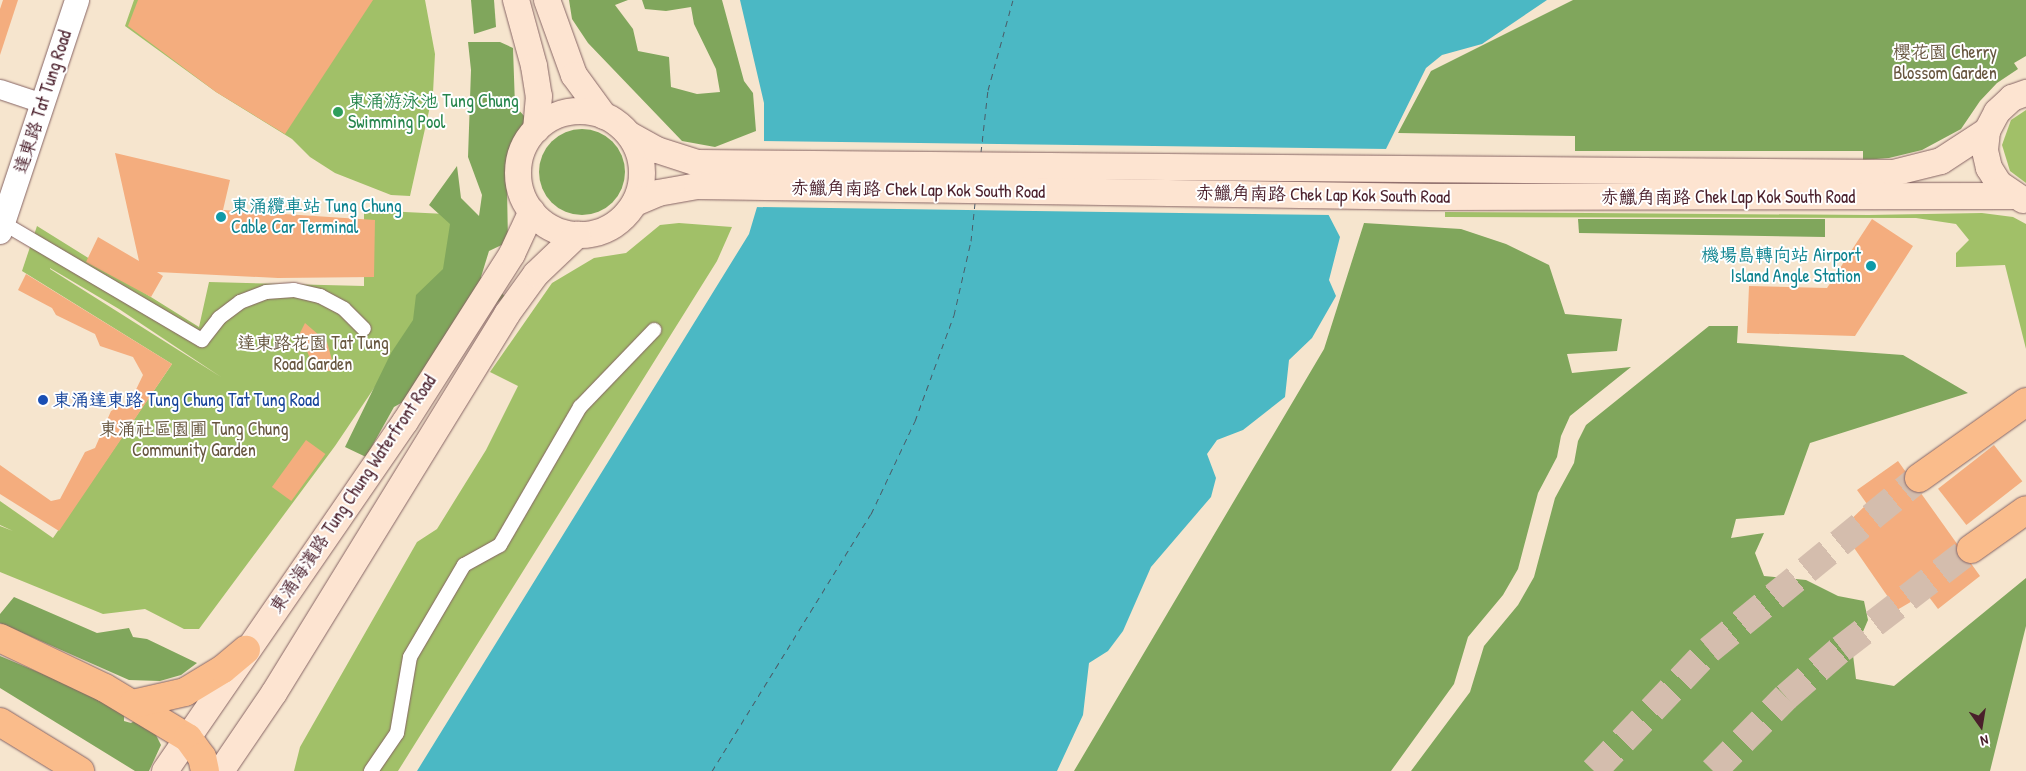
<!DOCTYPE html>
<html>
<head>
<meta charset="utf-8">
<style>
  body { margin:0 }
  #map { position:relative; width:2026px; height:771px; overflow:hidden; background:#f6e5ce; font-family:"Patrick Hand","LXGW WenKai TC",sans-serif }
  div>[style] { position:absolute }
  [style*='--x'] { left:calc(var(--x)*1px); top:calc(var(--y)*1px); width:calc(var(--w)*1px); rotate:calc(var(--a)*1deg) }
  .green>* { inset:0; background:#a1c068 }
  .forest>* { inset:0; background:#80a65c }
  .round { border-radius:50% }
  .water>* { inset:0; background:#4bb8c4 }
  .pier>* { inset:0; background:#f6e5ce }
  .ferry>* { height:1px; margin-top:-0.5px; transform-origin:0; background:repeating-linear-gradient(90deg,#4a5c68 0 6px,transparent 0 11px) }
  .building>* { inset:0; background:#f4ad7e; transform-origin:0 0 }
  .motorway-tunnel>* { height:28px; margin-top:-14px; transform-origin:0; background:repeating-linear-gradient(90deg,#d4bdad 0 28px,transparent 0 42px) }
  .roads { filter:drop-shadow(0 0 1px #866464) drop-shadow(0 0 1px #866464) }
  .pedestrian>* { height:14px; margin:-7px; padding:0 7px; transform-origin:7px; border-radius:7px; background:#fff }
  .minor>* { height:19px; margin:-9.5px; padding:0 9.5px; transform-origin:9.5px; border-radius:9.5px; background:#fff }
  .tertiary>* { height:24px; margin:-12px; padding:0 12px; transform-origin:12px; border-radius:12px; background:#fff }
  .secondary>* { height:26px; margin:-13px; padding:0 13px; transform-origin:13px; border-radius:13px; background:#fde4d1 }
  .secondary>.ring { margin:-13px; padding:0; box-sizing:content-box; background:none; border:26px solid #fde4d1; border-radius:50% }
  .motorway>* { height:28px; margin:-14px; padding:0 14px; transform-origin:14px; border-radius:14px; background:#fabc8b }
  .dots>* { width:14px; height:14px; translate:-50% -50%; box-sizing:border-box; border:2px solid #fff; border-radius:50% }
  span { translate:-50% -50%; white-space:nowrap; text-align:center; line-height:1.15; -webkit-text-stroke:4px #fff; paint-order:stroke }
  .park-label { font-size:18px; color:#685740 }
  .street-label { font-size:18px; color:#4a1f2b }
  .leisure-label { font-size:18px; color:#27864d }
  .left { translate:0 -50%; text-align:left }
  .culture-label { font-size:18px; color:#0d838f }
  .right { translate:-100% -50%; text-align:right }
  .transit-label { font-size:18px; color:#164399 }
  .north { position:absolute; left:1956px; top:701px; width:50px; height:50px; -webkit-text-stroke:4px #fff; paint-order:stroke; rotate:167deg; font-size:14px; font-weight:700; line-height:20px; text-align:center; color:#4a1f2b }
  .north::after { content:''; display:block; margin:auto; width:18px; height:22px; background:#4a1f2b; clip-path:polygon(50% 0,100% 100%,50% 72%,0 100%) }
</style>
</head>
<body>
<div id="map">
  <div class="green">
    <div style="clip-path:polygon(134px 0,425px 0,435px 54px,433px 93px,410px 196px,391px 195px,335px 173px,310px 157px,292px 139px,216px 92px,125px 26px)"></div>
    <div style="clip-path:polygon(2026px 110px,2026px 183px,2010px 171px,2002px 145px,2011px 120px)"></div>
    <div style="clip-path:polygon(evenodd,364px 210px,466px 215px,449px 277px,335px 446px,199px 629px,184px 629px,145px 609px,103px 614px,0 572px,0 526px,13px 531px,0 525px,0 501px,53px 538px,172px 364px,22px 271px,37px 226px,199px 327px,209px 282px,364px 286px,364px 210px,50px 268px,119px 309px,221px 377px,50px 269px,50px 268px)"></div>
    <div style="clip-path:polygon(1445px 212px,1868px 215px,1982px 213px,2013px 217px,2026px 224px,2026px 349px,2005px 265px,1956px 267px,1956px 253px,1969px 240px,1956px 224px,1916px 218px,1445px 217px)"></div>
    <div style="clip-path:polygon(679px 223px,732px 227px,717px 261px,398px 771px,294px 771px,300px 747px,417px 542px,437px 529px,486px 450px,518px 386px,490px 372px,552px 283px,594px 258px,626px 253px,660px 225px)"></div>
  </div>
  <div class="forest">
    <div style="clip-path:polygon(471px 0,494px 0,496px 27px,474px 34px)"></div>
    <div style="clip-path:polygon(569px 0,628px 0,615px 5px,633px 29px,638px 51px,669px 57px,671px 87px,697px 94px,720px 92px,716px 69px,694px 24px,691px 7px,666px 11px,645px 9px,642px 0,722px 0,744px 81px,753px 93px,756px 131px,715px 147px,682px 141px,588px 43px,572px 19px)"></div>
    <div style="clip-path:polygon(1573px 0,2026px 0,2026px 56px,2014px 63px,2018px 69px,1997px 83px,1980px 101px,1961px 129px,1922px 150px,1889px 158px,1863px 160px,1863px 151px,1575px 151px,1575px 136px,1398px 133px,1431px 71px)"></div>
    <div style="clip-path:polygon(468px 42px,500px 42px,513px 48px,515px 106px,526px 118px,514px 145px,507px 189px,508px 242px,489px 251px,481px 277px,505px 296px,484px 314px,433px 385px,394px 407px,366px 457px,345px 447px,391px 353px,413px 320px,416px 295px,443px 269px,450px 224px,429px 205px,457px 166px,461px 198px,479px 216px,482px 195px,468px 157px,471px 70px)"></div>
    <div class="round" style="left:539px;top:129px;width:86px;height:86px"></div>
    <div style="clip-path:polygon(1578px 219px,1825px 219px,1825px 237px,1579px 233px)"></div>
    <div style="clip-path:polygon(1364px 223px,1461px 229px,1506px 244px,1549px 265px,1565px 314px,1622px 319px,1617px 351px,1567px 354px,1572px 373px,1631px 367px,1570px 416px,1561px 436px,1557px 457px,1538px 493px,1518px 569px,1503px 595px,1468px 637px,1454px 684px,1391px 771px,1074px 771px,1324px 349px)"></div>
    <div style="clip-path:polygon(1709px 326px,1738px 326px,1737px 343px,1903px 355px,1968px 393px,1810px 443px,1784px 515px,1736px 519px,1731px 538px,1764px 533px,1755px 553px,1764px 576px,1806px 580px,1838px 596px,1864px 601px,1868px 620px,1853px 655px,1856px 679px,1894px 686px,2026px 578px,2026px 626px,1990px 771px,1411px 771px,1470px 692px,1484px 646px,1518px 605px,1534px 577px,1555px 498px,1574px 463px,1578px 441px,1586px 425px)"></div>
    <div style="clip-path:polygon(14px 597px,97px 633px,129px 628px,133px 637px,147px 639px,197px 663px,181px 675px,160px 681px,129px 680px,0 623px,0 614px)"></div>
    <div style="clip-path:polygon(0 656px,124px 708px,124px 721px,131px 723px,138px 719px,152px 727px,161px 745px,149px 771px,135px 771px,0 688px)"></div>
  </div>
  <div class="water">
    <div style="clip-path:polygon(740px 0,1547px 0,1482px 44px,1442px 55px,1426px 68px,1386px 149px,1325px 208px,1340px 237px,1329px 280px,1336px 296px,1312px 338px,1289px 360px,1285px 397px,1243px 430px,1217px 440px,1207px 454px,1216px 478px,1211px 497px,1151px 567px,1123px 631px,1108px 651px,1089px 663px,1083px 715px,1057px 771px,417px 771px,749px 234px,757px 207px,764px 141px,764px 103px)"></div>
  </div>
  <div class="pier">
    <div style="clip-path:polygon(762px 141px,1389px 149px,1328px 208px,1331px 215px,754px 207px)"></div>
  </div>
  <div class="ferry">
    <div style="--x:981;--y:152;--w:62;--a:-83.6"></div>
    <div style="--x:988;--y:90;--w:93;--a:-74.5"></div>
    <div style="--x:712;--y:771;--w:302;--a:-58.3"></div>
    <div style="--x:871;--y:514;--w:103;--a:-64.7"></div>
    <div style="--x:915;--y:421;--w:113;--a:-69.8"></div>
    <div style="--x:954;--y:315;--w:76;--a:-77.1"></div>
    <div style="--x:971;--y:241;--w:38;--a:-84"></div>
  </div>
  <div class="building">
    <div style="clip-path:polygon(3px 0,18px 0,0 55px,0 9px)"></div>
    <div style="clip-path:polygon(138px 0,373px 0,285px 134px,216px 92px,128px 26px)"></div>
    <div style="clip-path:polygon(115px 153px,230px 180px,223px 210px,375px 220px,374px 277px,278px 278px,157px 272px,163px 276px,151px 297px,86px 262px,98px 237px,139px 261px)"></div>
    <div style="clip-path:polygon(1872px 219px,1913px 246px,1855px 336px,1747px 333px,1749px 286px,1827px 288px)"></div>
    <div style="clip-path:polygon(26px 274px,172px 364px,59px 531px,0 494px,0 465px,51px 501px,60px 499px,85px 452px,95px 448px,111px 411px,131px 400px,143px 375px,133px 357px,100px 346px,95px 334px,56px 315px,52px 308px,18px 290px)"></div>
    <div style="clip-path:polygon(305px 323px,327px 342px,335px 371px,315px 371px,307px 351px,296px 341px)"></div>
    <div style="left:306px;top:440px;width:24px;height:58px;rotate:36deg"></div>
    <div style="left:1994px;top:445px;width:46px;height:71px;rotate:52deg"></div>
    <div style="clip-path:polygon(1898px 461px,1980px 576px,1938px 609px,1926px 593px,1897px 610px,1841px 529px,1867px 504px,1857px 490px)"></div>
  </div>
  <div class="motorway-tunnel">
    <div style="--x:1594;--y:771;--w:167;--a:-46.5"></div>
    <div style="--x:1709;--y:650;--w:271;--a:-39.3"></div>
    <div style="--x:1713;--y:771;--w:104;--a:-45.4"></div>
    <div style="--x:1786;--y:697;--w:73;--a:-41.1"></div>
    <div style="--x:1841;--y:649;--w:164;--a:-37.6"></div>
  </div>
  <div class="roads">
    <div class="pedestrian">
      <div style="--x:3;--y:223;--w:231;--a:30.5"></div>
      <div style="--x:202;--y:340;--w:28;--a:-52"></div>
      <div style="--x:219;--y:318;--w:26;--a:-37"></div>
      <div style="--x:240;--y:302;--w:28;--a:-21"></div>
      <div style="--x:266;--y:292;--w:28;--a:-4"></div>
      <div style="--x:294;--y:290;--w:27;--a:13"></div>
      <div style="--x:320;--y:296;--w:27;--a:28"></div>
      <div style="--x:344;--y:309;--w:28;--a:45"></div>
      <div style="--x:371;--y:771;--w:46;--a:-55.6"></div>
      <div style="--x:397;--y:733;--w:77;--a:-80.3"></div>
      <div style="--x:410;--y:657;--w:107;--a:-59.6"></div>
      <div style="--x:464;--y:565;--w:41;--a:-29.1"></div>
      <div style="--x:500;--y:545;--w:160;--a:-59.9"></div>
      <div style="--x:580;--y:407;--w:107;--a:-46.1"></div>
    </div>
    <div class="minor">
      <div style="--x:0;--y:89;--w:44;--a:18.4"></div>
    </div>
    <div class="tertiary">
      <div style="--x:0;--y:232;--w:244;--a:-71.6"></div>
    </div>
    <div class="secondary">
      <div style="--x:516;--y:0;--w:68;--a:74.7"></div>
      <div style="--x:534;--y:66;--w:30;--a:81"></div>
      <div style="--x:539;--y:96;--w:34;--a:95"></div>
      <div style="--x:547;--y:0;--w:80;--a:70.2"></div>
      <div style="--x:574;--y:75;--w:51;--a:53.8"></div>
      <div class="ring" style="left:518px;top:111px;width:98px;height:98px"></div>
      <div style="--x:630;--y:135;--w:31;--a:29"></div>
      <div style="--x:657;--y:150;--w:42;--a:18"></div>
      <div style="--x:697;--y:163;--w:1196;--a:0.48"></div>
      <div style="--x:1893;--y:173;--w:49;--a:-14"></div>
      <div style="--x:1941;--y:161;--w:55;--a:-33.1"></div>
      <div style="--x:2023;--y:200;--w:29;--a:-146"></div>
      <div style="--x:1999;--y:184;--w:19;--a:-122"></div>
      <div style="--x:1989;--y:168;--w:18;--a:-103"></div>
      <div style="--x:1985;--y:150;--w:19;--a:-84"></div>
      <div style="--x:1987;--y:131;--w:21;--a:-62"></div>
      <div style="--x:1997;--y:112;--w:21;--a:-43"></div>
      <div style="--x:2012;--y:98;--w:15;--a:-20"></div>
      <div style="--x:635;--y:203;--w:25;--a:-23"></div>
      <div style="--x:658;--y:193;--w:40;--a:-10"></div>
      <div style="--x:697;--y:186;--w:735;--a:0.86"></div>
      <div style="--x:1432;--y:197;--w:581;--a:-0.1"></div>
      <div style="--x:165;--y:771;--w:424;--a:-55.5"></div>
      <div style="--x:405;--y:422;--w:199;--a:-57.5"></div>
      <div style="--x:512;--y:254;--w:47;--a:-65.1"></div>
      <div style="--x:221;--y:771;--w:94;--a:-55.8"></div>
      <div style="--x:274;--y:693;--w:445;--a:-58.4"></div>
      <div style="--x:507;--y:314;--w:49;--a:-54.1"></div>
      <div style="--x:536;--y:274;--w:57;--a:-43.6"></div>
    </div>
    <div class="motorway">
      <div style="--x:1919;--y:478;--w:131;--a:-35.4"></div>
      <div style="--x:1971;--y:549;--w:67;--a:-35.3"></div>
      <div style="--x:0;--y:638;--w:116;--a:25.5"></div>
      <div style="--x:105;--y:688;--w:97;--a:31.1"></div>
      <div style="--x:188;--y:738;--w:24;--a:54"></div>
      <div style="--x:202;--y:757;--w:14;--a:78"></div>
      <div style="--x:133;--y:704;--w:53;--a:-13"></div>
      <div style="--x:185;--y:692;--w:44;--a:-31.2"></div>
      <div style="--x:223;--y:669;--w:30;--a:-40"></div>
      <div style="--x:0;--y:722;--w:94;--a:31.5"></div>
    </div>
  </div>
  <div class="dots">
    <div style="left:338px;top:112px;background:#2e9e5b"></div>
    <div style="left:221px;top:217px;background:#0f9aa8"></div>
    <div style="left:1871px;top:266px;background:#0f9aa8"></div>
    <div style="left:43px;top:400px;background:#1a4fb4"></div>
  </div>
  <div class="park-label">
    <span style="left:1945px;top:63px">櫻花園 Cherry<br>Blossom Garden</span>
    <span style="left:313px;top:354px">達東路花園 Tat Tung<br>Road Garden</span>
    <span style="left:194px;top:440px">東涌社區園圃 Tung Chung<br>Community Garden</span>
  </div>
  <div class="street-label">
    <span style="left:43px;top:102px;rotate:-72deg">達東路 Tat Tung Road</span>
    <span style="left:918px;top:190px;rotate:1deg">赤鱲角南路 Chek Lap Kok South Road</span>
    <span style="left:1323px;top:195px;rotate:1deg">赤鱲角南路 Chek Lap Kok South Road</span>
    <span style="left:1728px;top:197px">赤鱲角南路 Chek Lap Kok South Road</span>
    <span style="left:353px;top:494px;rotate:-56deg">東涌海濱路 Tung Chung Waterfront Road</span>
  </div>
  <div class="leisure-label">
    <span class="left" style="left:348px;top:112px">東涌游泳池 Tung Chung<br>Swimming Pool</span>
  </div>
  <div class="culture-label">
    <span class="left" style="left:231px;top:217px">東涌纜車站 Tung Chung<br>Cable Car Terminal</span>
    <span class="right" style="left:1861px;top:266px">機場島轉向站 Airport<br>Island Angle Station</span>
  </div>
  <div class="transit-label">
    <span class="left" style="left:53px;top:400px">東涌達東路 Tung Chung Tat Tung Road</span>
  </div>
  <div class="north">N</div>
</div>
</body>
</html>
